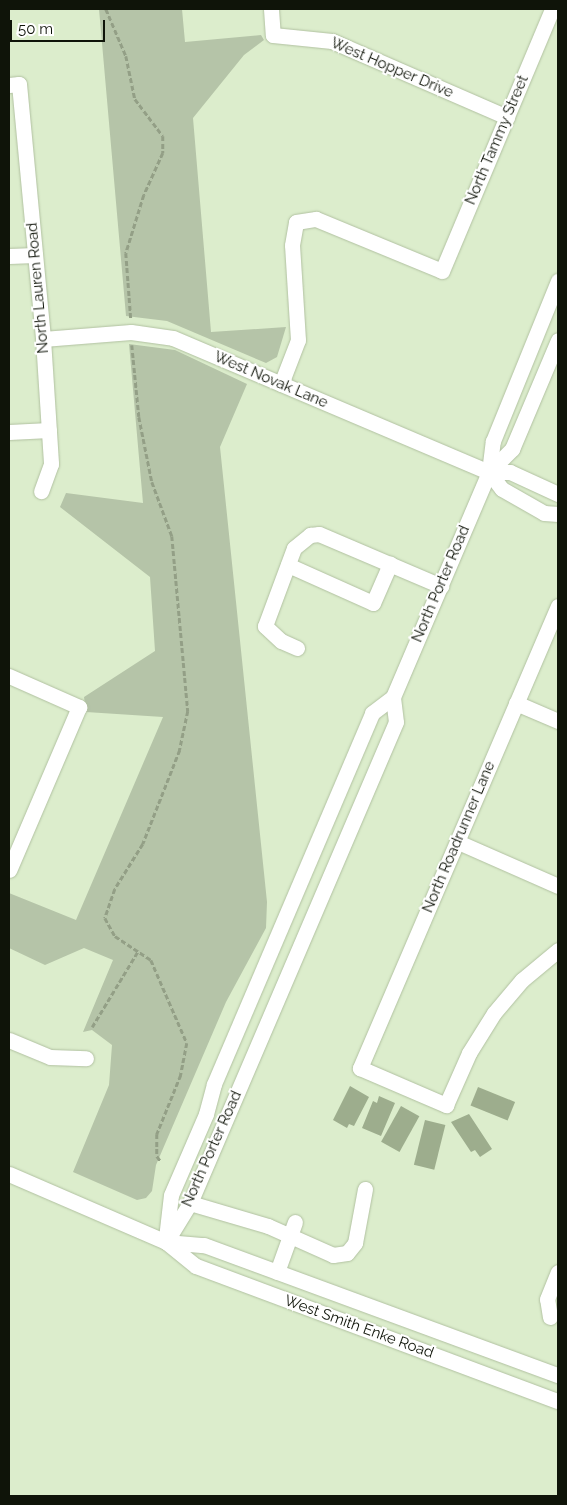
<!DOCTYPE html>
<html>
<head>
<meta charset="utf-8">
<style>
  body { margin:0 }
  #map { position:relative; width:567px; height:1505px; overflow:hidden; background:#dcedcc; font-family:Raleway,sans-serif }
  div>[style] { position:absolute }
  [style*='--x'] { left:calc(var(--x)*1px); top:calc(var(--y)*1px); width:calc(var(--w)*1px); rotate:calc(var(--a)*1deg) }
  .green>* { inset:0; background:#b5c4a8 }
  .building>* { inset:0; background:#9dad8d; transform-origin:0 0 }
  .path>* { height:2.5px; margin-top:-1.25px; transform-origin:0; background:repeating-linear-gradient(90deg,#939f86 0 5px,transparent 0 7.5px) }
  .roads { filter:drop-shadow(0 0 1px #b1c1a1) drop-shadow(0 0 1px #b1c1a1) }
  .minor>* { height:15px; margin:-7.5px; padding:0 7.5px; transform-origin:7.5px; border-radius:7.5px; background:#fff }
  span { translate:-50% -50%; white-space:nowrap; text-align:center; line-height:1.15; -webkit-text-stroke:4px #fff; paint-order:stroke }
  .street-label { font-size:15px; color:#0f1409 }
  .frame { position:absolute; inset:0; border:10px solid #0f1409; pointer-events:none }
  .scale { position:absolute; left:10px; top:20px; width:95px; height:22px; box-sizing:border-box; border:2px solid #0f1409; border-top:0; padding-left:6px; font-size:15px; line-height:18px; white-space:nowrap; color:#0f1409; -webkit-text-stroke:4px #fff; paint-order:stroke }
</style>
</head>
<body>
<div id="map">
  <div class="green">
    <div style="clip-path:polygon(99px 9px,182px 9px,185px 42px,261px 35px,264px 40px,244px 55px,193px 118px,211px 332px,286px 327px,277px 357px,266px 363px,167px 321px,126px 316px)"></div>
    <div style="clip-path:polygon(129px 344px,175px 350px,247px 384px,220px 447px,267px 902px,266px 928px,226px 1002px,156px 1165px,152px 1191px,146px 1198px,137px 1200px,73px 1172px,109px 1085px,112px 1045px,92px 1030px,83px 1032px,113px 960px,84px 948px,45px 965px,9px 948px,9px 893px,76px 920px,163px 717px,86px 712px,84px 697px,155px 651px,150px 577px,60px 507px,66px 493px,143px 503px)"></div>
  </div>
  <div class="building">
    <div style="clip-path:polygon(350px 1086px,369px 1097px,354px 1126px,349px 1124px,347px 1128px,333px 1120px)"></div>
    <div style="left:478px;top:1087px;width:40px;height:20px;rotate:22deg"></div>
    <div style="clip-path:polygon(379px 1096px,395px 1103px,381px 1136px,362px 1128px,373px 1101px,377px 1103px)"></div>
    <div style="left:401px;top:1106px;width:21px;height:41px;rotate:29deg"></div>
    <div style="clip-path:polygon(469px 1114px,492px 1149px,480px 1157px,475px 1150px,471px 1152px,451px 1122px)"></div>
    <div style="left:425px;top:1120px;width:21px;height:46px;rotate:14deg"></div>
  </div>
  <div class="path">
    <div style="--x:106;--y:9;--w:51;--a:66.9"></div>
    <div style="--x:126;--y:56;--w:44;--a:78.2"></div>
    <div style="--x:135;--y:99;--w:46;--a:52.9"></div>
    <div style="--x:163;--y:136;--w:17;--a:90"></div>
    <div style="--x:163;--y:153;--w:46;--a:114.3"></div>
    <div style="--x:144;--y:195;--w:61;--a:107.2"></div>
    <div style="--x:126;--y:253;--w:67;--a:85.7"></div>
    <div style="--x:132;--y:345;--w:72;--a:84.4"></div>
    <div style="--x:139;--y:417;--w:66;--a:78.7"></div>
    <div style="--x:152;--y:482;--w:58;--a:69.7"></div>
    <div style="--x:172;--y:536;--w:176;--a:84.8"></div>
    <div style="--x:188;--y:711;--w:40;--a:102"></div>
    <div style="--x:180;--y:750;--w:101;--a:111.5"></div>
    <div style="--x:143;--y:844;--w:53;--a:121.9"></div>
    <div style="--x:115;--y:889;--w:31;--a:109"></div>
    <div style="--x:105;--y:918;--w:21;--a:61"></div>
    <div style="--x:115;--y:936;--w:43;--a:33.7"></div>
    <div style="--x:151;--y:960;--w:90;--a:66.6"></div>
    <div style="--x:187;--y:1043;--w:33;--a:101"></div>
    <div style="--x:181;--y:1075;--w:64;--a:112.1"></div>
    <div style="--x:157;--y:1134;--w:22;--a:90"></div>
    <div style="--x:157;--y:1156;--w:7;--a:56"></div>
    <div style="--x:92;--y:1027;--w:89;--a:-58.8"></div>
  </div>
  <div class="roads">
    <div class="minor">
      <div style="--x:271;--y:9;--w:26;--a:86"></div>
      <div style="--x:273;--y:35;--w:59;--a:5.8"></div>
      <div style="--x:332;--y:41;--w:191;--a:23.5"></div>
      <div style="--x:9;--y:85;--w:10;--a:-6"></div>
      <div style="--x:19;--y:84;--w:256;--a:84.6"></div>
      <div style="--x:43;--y:339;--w:125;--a:86.3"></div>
      <div style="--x:51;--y:464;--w:29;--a:110"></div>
      <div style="--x:9;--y:256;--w:26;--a:-2"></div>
      <div style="--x:43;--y:339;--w:88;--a:-4.5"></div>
      <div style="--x:131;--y:332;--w:42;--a:8.1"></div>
      <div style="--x:173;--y:338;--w:343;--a:23"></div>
      <div style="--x:489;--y:472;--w:21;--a:0"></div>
      <div style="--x:510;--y:472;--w:53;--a:24.6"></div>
      <div style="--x:281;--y:384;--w:47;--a:-68.9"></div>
      <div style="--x:298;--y:340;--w:95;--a:-93.6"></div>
      <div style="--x:292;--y:245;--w:23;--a:-80"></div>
      <div style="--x:296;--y:222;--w:20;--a:-9"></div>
      <div style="--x:316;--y:219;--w:136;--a:22.4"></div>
      <div style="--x:442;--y:271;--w:284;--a:-67.2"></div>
      <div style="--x:9;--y:432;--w:40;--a:-2.9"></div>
      <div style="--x:489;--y:472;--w:33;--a:-45"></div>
      <div style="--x:512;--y:449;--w:118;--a:-67.1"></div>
      <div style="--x:489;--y:472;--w:21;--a:53"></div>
      <div style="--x:502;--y:489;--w:48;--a:29.7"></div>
      <div style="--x:544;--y:513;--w:14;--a:4"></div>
      <div style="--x:288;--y:565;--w:93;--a:24.1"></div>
      <div style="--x:373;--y:603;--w:43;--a:-66.4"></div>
      <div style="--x:558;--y:606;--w:503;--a:113.2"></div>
      <div style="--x:360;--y:1068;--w:94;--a:23.3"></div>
      <div style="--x:446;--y:1105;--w:57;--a:-66.1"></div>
      <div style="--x:469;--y:1053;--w:47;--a:-58"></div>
      <div style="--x:494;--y:1013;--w:43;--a:-49.7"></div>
      <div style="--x:522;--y:980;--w:47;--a:-39.8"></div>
      <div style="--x:297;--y:648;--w:17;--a:-156"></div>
      <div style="--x:281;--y:641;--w:22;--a:-137"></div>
      <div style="--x:265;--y:626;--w:83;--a:-69.6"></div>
      <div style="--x:294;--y:548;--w:21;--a:-39"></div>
      <div style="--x:310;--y:535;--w:9;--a:-6"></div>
      <div style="--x:319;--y:534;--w:133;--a:23.1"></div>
      <div style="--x:9;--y:676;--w:77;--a:23.9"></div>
      <div style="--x:79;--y:707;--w:177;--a:113.2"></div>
      <div style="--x:516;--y:703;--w:46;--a:23.2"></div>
      <div style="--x:458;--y:842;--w:109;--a:23.7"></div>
      <div style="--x:9;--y:1040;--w:44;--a:22.5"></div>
      <div style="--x:50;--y:1057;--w:36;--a:2"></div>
      <div style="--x:9;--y:1174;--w:171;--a:23.4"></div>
      <div style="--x:166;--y:1242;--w:38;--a:39"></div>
      <div style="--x:196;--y:1266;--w:386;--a:20.5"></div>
      <div style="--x:190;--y:1203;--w:81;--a:16.4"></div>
      <div style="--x:268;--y:1226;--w:71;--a:24"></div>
      <div style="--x:333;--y:1255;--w:14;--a:-8"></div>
      <div style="--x:347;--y:1253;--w:13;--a:-51"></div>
      <div style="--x:355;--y:1243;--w:55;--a:-79.5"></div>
      <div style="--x:166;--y:1238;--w:43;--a:-83.4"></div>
      <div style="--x:171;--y:1195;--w:88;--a:-66.6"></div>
      <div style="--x:206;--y:1114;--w:31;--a:-75"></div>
      <div style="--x:214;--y:1084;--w:403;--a:-66.9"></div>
      <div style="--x:372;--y:713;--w:26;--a:-37"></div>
      <div style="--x:166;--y:1242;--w:46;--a:-58.4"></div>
      <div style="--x:190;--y:1203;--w:523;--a:-66.82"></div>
      <div style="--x:396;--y:722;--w:25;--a:-97"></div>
      <div style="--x:393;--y:697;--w:245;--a:-66.9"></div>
      <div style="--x:489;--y:472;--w:31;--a:-83"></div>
      <div style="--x:493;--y:441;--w:173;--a:-67.9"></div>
      <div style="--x:166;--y:1242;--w:38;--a:5"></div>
      <div style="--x:204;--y:1245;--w:377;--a:20.2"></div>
      <div style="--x:277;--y:1272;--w:53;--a:-70.2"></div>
      <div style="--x:550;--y:1317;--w:18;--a:-99"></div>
      <div style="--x:547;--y:1299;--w:29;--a:-68"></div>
    </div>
  </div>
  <div class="street-label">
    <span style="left:392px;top:68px;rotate:23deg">West Hopper Drive</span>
    <span style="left:497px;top:140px;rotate:-67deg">North Tammy Street</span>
    <span style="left:38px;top:288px;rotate:-95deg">North Lauren Road</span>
    <span style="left:271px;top:380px;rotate:23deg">West Novak Lane</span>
    <span style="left:441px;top:584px;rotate:-67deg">North Porter Road</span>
    <span style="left:459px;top:837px;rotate:-67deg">North Roadrunner Lane</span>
    <span style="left:212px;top:1149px;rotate:-66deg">North Porter Road</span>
    <span style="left:359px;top:1327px;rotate:20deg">West Smith Enke Road</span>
  </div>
  <div class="frame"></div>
  <div class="scale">50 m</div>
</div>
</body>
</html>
